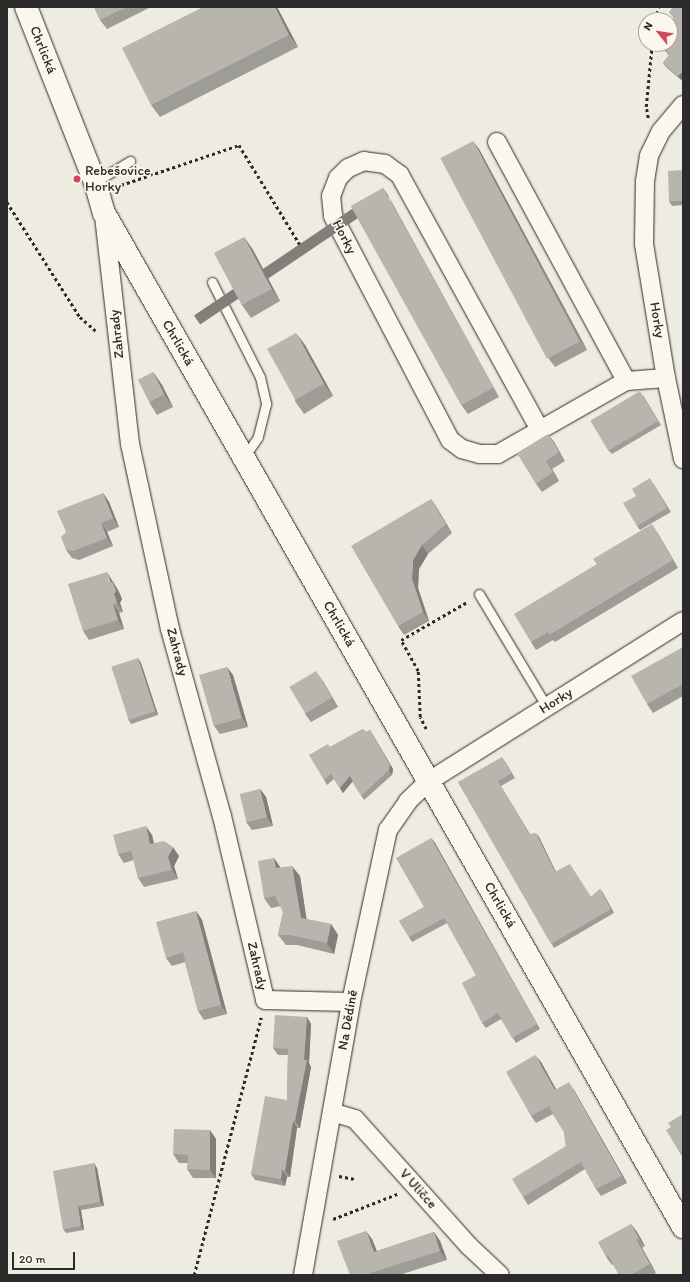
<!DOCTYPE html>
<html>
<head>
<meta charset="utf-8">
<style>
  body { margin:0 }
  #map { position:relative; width:690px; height:1282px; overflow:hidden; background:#eeebe0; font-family:Itim,sans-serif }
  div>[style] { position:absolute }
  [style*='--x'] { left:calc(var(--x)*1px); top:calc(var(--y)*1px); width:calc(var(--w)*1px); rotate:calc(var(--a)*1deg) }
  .path>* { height:2.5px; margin-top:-1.25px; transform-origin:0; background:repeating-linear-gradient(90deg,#2b2b2b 0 3px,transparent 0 6px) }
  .roads { filter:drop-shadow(0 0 1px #2b2b2b) drop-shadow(0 0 1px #2b2b2b) }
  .lane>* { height:9px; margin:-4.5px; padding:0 4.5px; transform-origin:4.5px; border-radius:4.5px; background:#fbf7ec }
  .street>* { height:18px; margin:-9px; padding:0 9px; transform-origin:9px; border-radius:9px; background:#fbf7ec }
  .secondary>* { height:22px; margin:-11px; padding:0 11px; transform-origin:11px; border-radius:11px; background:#fbf7ec }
  .wall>* { inset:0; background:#9e9c96 }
  .shaded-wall>* { inset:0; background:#817f7a; transform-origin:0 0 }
  .building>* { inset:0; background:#b8b5ae; transform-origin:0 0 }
  .dots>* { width:11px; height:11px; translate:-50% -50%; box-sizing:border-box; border:2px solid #fbf7ec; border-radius:50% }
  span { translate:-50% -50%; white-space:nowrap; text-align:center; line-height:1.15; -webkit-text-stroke:3.5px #fbf7ec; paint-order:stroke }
  .street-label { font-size:14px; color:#2b2b2b }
  .poi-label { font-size:14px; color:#2b2b2b }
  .left { translate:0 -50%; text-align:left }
  .frame { position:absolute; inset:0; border:8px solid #2b2b2b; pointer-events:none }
  .north { position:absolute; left:638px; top:12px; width:40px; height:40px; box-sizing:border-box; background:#fbf7ec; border:1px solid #a8a59f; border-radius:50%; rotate:300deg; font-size:11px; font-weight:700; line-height:16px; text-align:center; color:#2b2b2b }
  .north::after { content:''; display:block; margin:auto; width:14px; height:18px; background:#d1495b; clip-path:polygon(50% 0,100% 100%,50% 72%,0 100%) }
  .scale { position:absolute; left:12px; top:1252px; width:63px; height:18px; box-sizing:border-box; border:2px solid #2b2b2b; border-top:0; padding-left:5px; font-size:12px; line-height:14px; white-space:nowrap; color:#2b2b2b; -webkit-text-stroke:3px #fbf7ec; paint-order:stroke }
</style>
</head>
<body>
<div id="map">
  <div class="path">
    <div style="--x:656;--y:20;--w:13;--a:-81"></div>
    <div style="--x:648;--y:118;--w:11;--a:-100"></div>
    <div style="--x:646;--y:107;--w:63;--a:-84.6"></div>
    <div style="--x:121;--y:185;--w:125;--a:-18.7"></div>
    <div style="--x:239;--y:145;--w:119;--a:58.5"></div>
    <div style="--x:301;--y:246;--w:23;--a:-29"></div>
    <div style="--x:7;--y:202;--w:136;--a:57.6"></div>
    <div style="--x:80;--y:317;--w:23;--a:41"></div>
    <div style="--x:426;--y:729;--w:13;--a:-117"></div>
    <div style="--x:420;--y:717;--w:46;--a:-92.5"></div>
    <div style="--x:418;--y:671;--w:35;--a:-119"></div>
    <div style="--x:401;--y:640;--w:76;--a:-29.9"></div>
    <div style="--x:339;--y:1176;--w:16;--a:11"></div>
    <div style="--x:333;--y:1219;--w:69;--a:-21.3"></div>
    <div style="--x:194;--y:1275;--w:266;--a:-75.4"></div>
  </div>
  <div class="roads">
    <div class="lane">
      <div style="--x:95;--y:182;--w:41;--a:-31"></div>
      <div style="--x:212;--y:282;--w:106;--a:63.2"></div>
      <div style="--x:260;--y:377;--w:28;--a:77"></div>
      <div style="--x:266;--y:404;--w:34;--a:104"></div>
      <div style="--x:258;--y:437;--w:24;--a:125"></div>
      <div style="--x:479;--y:594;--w:132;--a:59"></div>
    </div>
    <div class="street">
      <div style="--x:683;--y:105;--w:34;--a:130"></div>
      <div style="--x:661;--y:131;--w:28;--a:116"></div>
      <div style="--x:649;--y:156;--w:25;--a:99"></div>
      <div style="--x:645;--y:181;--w:63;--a:90.9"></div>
      <div style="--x:644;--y:244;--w:136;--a:80.7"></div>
      <div style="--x:666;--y:378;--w:83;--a:78.1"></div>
      <div style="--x:497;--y:142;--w:272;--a:61.6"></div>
      <div style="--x:104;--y:216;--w:229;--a:83.5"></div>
      <div style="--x:130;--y:444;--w:189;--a:77.8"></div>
      <div style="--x:170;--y:629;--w:194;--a:74.5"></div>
      <div style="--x:222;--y:816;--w:189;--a:76.8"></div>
      <div style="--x:265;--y:1000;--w:86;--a:1.3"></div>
      <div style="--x:540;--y:430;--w:291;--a:-118.8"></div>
      <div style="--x:400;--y:175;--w:19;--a:-144"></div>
      <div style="--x:385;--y:164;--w:21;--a:-172"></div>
      <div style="--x:364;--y:161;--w:17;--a:156"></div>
      <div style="--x:348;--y:168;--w:14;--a:135"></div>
      <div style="--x:338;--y:178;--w:19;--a:111"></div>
      <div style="--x:331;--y:196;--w:20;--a:84"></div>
      <div style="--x:333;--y:216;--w:253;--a:62.4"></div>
      <div style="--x:450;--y:440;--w:15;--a:37"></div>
      <div style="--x:462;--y:449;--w:18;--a:16"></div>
      <div style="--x:479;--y:454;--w:19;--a:0"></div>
      <div style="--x:498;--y:454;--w:48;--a:-29.7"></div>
      <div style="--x:540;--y:430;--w:99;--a:-29.7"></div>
      <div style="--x:626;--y:381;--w:40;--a:-4.3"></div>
      <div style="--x:332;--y:1112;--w:24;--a:17"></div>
      <div style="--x:355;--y:1119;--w:171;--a:48.1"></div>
      <div style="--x:469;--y:1246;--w:42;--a:43.1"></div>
      <div style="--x:303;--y:1275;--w:277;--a:-80"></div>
      <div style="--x:351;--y:1002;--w:176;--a:-77.9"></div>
      <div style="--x:388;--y:830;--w:35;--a:-55"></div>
      <div style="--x:408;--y:801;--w:29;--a:-44"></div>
      <div style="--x:429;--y:781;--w:300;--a:-32.2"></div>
    </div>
    <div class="secondary">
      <div style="--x:26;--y:7;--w:188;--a:68.5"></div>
      <div style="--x:95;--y:182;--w:32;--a:74"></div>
      <div style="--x:104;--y:213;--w:1168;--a:60.27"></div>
    </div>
  </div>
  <div class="wall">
    <div style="clip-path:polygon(94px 7px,148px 7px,149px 8px,107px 29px,100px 20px)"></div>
    <div style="clip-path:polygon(277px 7px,298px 47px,160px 117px,151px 105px)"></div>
    <div style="clip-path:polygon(683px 7px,681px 80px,666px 67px,663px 63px,669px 55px,665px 51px,662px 47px,671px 36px,670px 35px,670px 23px,674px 18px,669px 12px)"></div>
    <div style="clip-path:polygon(479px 149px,587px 350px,555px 367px,549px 359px)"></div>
    <div style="clip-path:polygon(683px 159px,683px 205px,672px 206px,669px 201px,683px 170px)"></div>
    <div style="clip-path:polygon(389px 197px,499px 397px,468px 414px,462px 406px)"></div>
    <div style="clip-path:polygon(244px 237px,253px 250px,280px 301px,251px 318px,242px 305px)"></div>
    <div style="clip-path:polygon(305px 345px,333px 396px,304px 414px,295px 401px)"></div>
    <div style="clip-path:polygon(153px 372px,162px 385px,173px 407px,157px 415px,149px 402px)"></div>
    <div style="clip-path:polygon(643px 395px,661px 425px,612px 454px,608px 450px)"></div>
    <div style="clip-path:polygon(548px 434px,565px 461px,552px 469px,559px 481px,542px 492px,536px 484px)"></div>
    <div style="clip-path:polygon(653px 483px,671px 512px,640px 530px,637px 526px,636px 496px)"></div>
    <div style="clip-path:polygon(103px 493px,109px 502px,119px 527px,107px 532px,113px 546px,79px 560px,72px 558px,66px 550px)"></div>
    <div style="clip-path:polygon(431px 499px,437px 508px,452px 533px,428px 554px,419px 569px,418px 588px,429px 621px,404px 635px,398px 626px)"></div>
    <div style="clip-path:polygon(657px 532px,678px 568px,555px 642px,553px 640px,536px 650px,531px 642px)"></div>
    <div style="clip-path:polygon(113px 581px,114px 583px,119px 592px,122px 599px,120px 603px,123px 612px,119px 613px,124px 629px,89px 640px,83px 631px)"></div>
    <div style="clip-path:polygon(683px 647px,683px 696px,653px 713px,647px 704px)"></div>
    <div style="clip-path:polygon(138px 658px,141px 663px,158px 715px,131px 724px,128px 719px)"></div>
    <div style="clip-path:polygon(233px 675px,248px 727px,220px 734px,214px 726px)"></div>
    <div style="clip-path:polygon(322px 680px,338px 707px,311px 722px,305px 714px)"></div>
    <div style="clip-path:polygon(363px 729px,366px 732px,370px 730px,393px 769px,392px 775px,364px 800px,352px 781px,343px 793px,334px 779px,327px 785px,324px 780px,330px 747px)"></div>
    <div style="clip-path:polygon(505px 761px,515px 778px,501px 786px,530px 834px,539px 837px,556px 872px,591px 897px,600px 889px,614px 913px,554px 948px,458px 782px)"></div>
    <div style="clip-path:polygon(260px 789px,266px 797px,273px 826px,252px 830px,246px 822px)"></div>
    <div style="clip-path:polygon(152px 835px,154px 843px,179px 856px,174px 866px,178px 879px,144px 887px,138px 878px,134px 860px,124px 863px,118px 854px)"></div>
    <div style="clip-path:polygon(431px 838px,435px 843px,540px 1029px,516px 1043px,501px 1019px,486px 1028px,482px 1023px,476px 975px,447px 923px,412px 942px,399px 921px,424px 907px)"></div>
    <div style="clip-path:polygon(274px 858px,281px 868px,300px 876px,306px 919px,331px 924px,338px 935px,334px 954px,297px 945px,286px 945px,278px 935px,283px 912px,281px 906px,271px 908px,264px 898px)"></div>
    <div style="clip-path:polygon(196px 911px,202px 920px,227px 1014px,204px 1020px,198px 1011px,185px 962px,172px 966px,166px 958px)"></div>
    <div style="clip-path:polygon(307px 1017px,311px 1024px,309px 1063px,311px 1067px,300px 1128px,297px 1128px,290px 1177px,287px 1177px,285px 1186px,255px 1180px,251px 1174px,287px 1100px,288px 1055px,278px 1055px,273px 1048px)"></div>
    <div style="clip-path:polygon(541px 1062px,556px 1090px,574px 1090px,627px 1183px,601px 1196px,596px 1189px,585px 1169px,528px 1205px,523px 1197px,566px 1146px,564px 1132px,553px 1114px,536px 1123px,531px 1116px)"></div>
    <div style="clip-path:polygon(683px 1114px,683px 1157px,680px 1153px,671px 1127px)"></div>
    <div style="clip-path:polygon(216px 1139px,216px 1178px,193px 1178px,187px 1169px,188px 1163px,179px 1163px,173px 1154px)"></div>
    <div style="clip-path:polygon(97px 1168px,104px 1206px,81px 1210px,84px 1230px,66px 1233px,63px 1229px)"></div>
    <div style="clip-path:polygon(631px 1224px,637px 1232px,645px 1246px,642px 1248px,656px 1273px,652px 1275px,619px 1275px,613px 1264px,612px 1265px,606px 1257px)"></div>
    <div style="clip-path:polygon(434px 1232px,440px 1241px,447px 1260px,399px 1275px,350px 1275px,372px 1239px,377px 1251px)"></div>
  </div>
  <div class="shaded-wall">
    <div style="clip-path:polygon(275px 7px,277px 7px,298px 47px,289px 35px)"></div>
    <div style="clip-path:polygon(683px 71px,683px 78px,681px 80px,678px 76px)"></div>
    <div style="clip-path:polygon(473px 141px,479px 149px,587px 350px,581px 341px)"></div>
    <div style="left:383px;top:188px;width:11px;height:228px;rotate:56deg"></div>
    <div style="clip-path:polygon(244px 237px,253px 250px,280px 301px,272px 289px)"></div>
    <div style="clip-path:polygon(296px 333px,305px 345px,333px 396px,324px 384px)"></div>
    <div style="clip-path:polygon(153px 372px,162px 385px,173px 407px,164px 394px)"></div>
    <div style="clip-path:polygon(548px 434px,554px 442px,565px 461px,559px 452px)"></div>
    <div style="clip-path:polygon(546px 461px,552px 469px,559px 481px,553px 472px)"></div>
    <div style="clip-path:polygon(103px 493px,109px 502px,119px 527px,113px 518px)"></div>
    <div style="clip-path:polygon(431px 499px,437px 508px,452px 533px,446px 524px)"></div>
    <div style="clip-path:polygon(101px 523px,107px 532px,113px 546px,107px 538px)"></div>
    <div style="clip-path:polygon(652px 524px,657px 532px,678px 568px,673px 560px)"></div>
    <div style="clip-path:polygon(422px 545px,428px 554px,419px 569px,418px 588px,429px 621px,423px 612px,412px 579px,413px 560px)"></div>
    <div style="clip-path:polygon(107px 572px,119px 592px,122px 599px,120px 603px,123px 612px,117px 603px)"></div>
    <div style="clip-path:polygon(113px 604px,119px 613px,124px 629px,118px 620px)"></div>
    <div style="clip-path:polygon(138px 658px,141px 663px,158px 715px,155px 711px)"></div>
    <div style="clip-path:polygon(227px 667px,233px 675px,248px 727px,242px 718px)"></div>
    <div style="clip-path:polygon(316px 671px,322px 680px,338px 707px,332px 698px)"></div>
    <div style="clip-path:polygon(370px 730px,393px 769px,392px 775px,389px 770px)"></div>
    <div style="clip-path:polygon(350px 776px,353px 781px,343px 793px,340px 788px)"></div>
    <div style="clip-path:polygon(260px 789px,266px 797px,273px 826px,267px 817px)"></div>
    <div style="clip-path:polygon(146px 826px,152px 835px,156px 853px,150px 844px)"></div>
    <div style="clip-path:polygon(536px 833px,539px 837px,558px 877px,555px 872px)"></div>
    <div style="clip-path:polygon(431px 838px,435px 843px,540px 1029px,537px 1024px)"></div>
    <div style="clip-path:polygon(173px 847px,179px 856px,174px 866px,178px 879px,172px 870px,168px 857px)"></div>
    <div style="clip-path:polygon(274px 858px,281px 869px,276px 868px)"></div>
    <div style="clip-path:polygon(292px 866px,300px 876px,308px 928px,301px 918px)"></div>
    <div style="clip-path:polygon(600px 889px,603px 893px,614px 913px,611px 909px)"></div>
    <div style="clip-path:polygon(196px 911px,202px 920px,227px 1014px,221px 1005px)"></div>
    <div style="clip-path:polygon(331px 924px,338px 935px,334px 954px,327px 943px)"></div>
    <div style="clip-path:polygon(307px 1017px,311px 1024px,309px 1063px,311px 1067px,300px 1128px,295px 1121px,304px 1060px)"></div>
    <div style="clip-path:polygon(535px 1055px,541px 1062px,561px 1098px,555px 1090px)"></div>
    <div style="clip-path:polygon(569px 1082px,574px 1090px,627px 1183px,622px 1176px)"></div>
    <div style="clip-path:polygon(293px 1121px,297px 1128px,290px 1177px,285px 1171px)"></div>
    <div style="clip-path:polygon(210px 1130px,216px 1139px,216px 1178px,210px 1170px)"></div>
    <div style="clip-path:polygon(94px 1163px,97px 1168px,104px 1206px,100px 1202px)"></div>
    <div style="clip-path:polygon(282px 1170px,287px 1177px,285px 1186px,281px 1179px)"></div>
    <div style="clip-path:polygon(78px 1206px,81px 1210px,84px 1230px,81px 1226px)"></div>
    <div style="clip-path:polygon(631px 1224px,637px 1232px,645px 1246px,639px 1238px)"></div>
    <div style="clip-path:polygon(366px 1231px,372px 1239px,380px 1260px,374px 1252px)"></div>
    <div style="clip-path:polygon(434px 1232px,440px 1241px,447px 1260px,440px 1251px)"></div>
    <div style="clip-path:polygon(636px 1239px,642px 1248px,656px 1273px,650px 1264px)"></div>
  </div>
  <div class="building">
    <div style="clip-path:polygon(94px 7px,127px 7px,100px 20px)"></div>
    <div style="clip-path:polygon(203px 7px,275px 7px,289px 35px,151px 105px,122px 48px)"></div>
    <div style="clip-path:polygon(673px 7px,683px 7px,683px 71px,678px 76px,663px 63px,670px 54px,662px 47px,664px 44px,670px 44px,670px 37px,672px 35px,670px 34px,670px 23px,675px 17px,669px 12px)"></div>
    <div style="left:473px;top:141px;width:227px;height:37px;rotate:62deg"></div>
    <div style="clip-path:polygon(683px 159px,683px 201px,669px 201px,668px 171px,683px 170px)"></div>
    <div style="left:383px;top:188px;width:228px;height:37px;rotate:61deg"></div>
    <div style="left:244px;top:237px;width:59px;height:34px;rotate:62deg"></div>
    <div style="left:296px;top:333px;width:58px;height:33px;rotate:61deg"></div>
    <div style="left:153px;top:372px;width:25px;height:17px;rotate:63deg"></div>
    <div style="left:640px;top:391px;width:35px;height:58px;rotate:59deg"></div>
    <div style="clip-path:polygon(548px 434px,559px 452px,546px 461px,553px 472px,536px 484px,517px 453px)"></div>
    <div style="clip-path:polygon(650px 478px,667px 508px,637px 526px,623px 503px,636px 496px,632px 489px)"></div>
    <div style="clip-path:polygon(103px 493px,113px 518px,101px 523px,107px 538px,73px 551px,66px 550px,61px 537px,66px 532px,57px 511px)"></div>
    <div style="clip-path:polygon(431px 499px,446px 524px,422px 545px,413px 560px,412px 579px,423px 612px,398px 626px,351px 546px)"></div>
    <div style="clip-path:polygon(652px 524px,673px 560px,549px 635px,548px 632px,531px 642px,514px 614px,597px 564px,593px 559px)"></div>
    <div style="clip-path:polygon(107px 572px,109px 581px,113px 583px,116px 591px,114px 594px,117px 603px,113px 604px,118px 620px,83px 631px,68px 584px)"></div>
    <div style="clip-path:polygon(683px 647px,683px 684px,647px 704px,631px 676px)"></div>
    <div style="left:138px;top:658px;width:56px;height:28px;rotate:72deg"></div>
    <div style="left:227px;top:667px;width:53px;height:29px;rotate:74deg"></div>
    <div style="left:316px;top:671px;width:31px;height:31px;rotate:59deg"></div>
    <div style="clip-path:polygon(363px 729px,366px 733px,370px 730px,390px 765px,389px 770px,361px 796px,350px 776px,340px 788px,331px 774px,324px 780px,309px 755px,328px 744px,330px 747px)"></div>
    <div style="clip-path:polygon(502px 757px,512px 773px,498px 781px,529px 834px,536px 833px,555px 872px,570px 864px,591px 897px,600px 889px,611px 909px,551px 944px,458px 782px)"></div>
    <div style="left:260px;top:789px;width:29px;height:21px;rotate:76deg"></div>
    <div style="clip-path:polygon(146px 826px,150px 844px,164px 841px,173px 847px,168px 857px,172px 870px,138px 878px,131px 851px,118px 854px,113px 835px)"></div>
    <div style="clip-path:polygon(431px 838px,537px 1024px,512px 1038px,498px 1013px,482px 1023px,462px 983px,476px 975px,444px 918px,409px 937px,399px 921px,424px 907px,396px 858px)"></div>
    <div style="clip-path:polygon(274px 858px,276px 868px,292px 866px,301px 918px,331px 924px,327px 943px,290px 935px,278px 935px,283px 912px,275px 896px,264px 898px,258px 861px)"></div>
    <div style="clip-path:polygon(196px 911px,221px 1005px,198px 1011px,183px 952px,166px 958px,156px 922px)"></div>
    <div style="clip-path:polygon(275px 1015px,307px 1017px,304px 1060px,307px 1060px,295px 1121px,293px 1121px,285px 1171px,282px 1170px,281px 1179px,251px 1174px,265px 1096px,287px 1100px,288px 1049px,273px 1048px)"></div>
    <div style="clip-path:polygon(535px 1055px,555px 1090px,569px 1082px,622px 1176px,596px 1189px,581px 1162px,523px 1197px,512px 1179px,566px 1146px,564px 1132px,549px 1106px,531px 1116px,506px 1072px)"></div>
    <div style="clip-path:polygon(683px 1114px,683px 1151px,680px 1153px,666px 1130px,671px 1127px,668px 1123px)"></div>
    <div style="clip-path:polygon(174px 1129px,210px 1130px,210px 1170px,187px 1169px,188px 1155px,173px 1154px)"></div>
    <div style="clip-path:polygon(94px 1163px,100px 1202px,78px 1206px,81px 1226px,63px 1229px,53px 1171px)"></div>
    <div style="clip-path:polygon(631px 1224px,639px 1238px,636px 1239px,650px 1264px,631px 1275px,619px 1275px,608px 1255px,606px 1257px,598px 1242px)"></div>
    <div style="clip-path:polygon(366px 1231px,374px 1252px,434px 1232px,440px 1251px,370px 1273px,371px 1275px,350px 1275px,337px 1241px)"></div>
  </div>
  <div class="dots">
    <div style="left:77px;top:179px;background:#d1495b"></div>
  </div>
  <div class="street-label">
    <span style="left:43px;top:50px;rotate:68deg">Chrlická</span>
    <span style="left:344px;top:237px;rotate:63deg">Horky</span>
    <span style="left:657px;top:320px;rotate:81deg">Horky</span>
    <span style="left:117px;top:334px;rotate:-96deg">Zahrady</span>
    <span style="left:178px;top:343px;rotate:60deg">Chrlická</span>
    <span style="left:339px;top:624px;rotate:60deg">Chrlická</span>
    <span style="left:177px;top:652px;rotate:75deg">Zahrady</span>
    <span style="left:556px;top:701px;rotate:-32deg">Horky</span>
    <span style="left:500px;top:905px;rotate:60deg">Chrlická</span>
    <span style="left:257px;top:966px;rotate:77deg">Zahrady</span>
    <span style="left:348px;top:1020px;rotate:-80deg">Na Dědině</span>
    <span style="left:418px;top:1189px;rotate:48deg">V Uličce</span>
  </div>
  <div class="poi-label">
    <span class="left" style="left:85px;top:179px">Rebešovice,<br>Horky</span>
  </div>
  <div class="frame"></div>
  <div class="north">N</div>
  <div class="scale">20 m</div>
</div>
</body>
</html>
